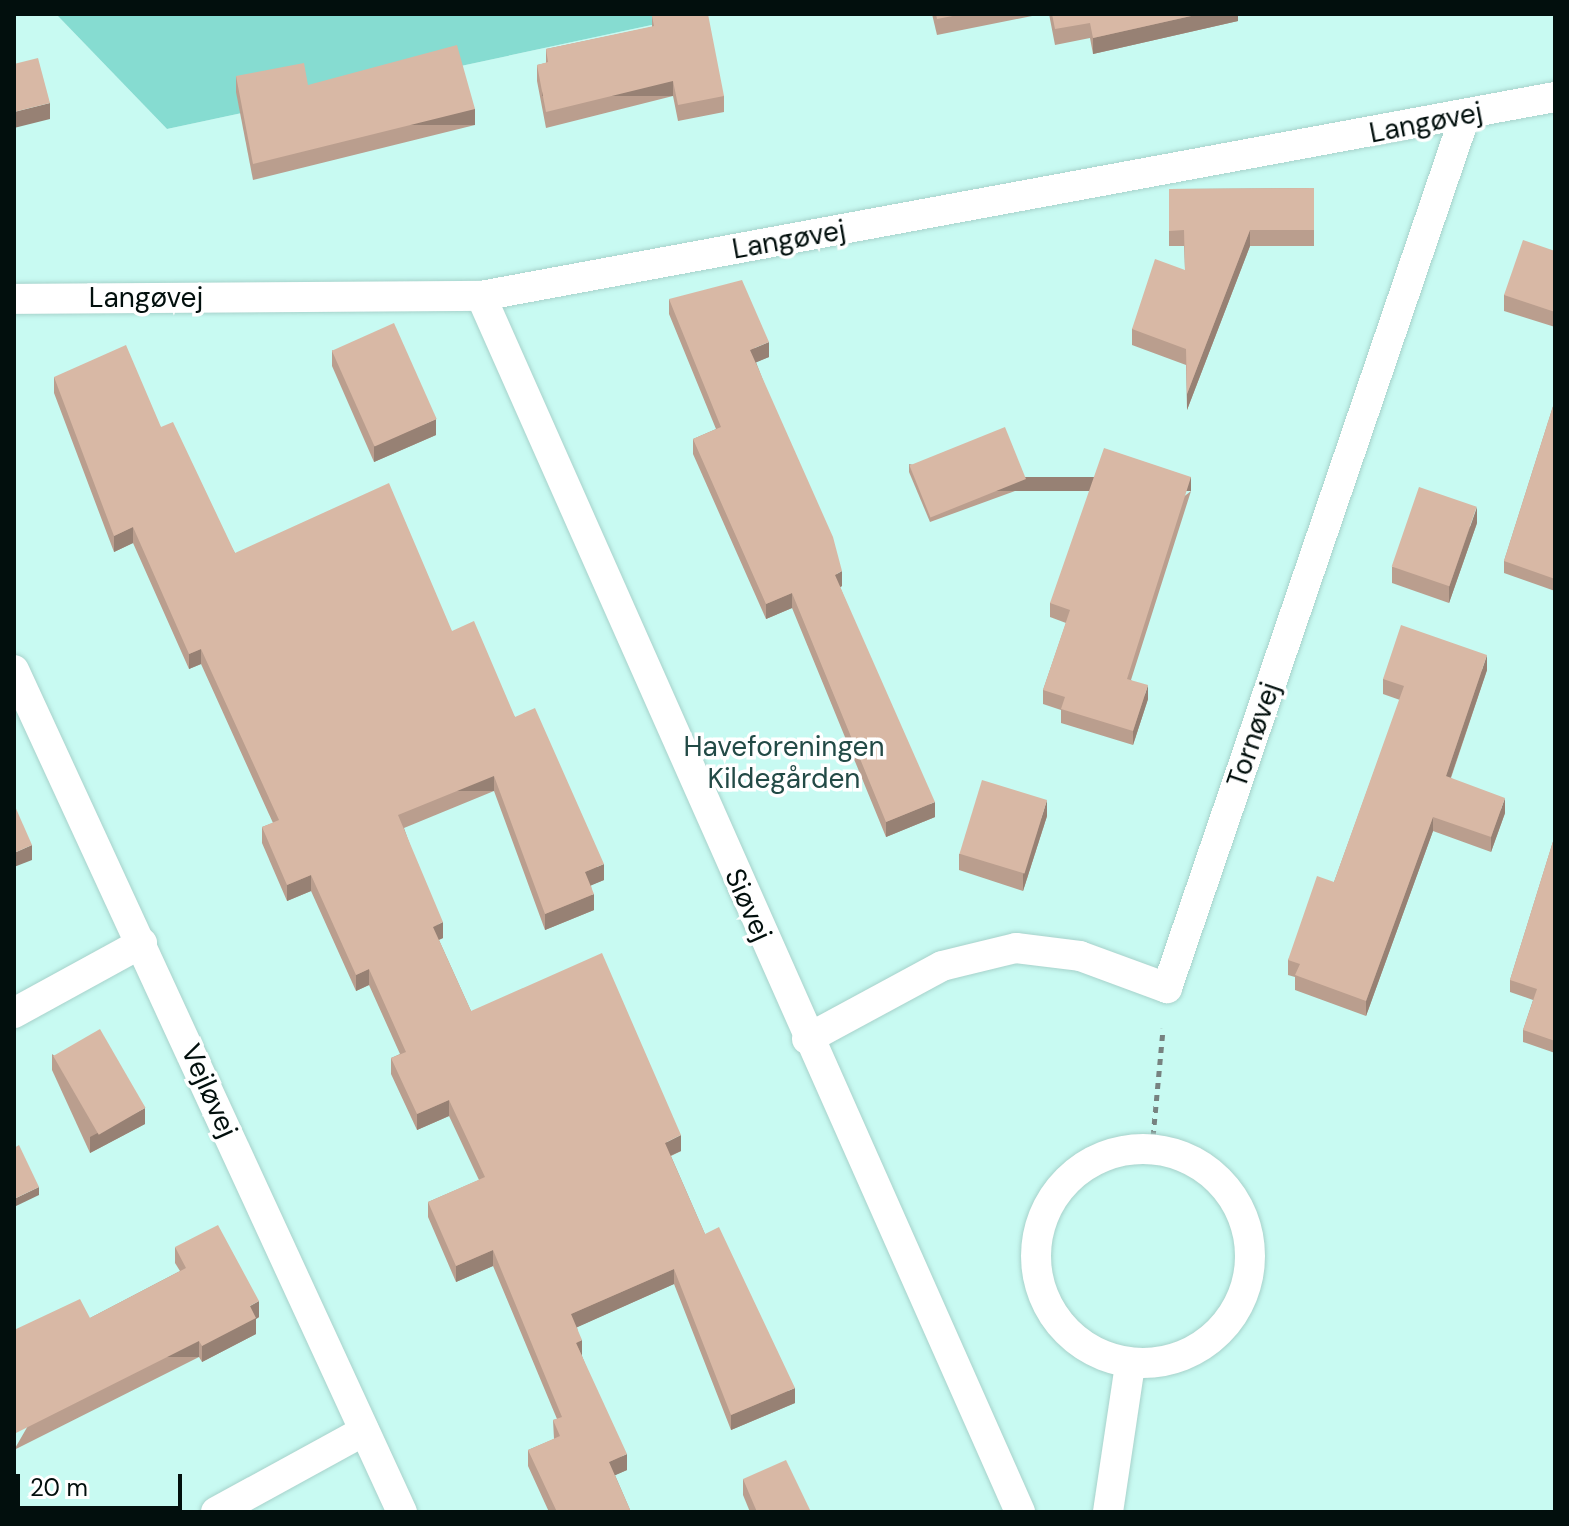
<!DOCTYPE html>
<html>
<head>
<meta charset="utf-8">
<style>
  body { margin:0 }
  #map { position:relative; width:1569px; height:1526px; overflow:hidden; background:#f5fdfc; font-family:"DM Sans",sans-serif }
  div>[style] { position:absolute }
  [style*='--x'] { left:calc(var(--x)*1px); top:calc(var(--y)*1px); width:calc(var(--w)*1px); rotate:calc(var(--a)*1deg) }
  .green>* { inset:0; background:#c8faf2 }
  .forest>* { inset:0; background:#86dcd1 }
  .path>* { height:5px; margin-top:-2.5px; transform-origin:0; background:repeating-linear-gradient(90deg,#778280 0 6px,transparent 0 12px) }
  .roads { filter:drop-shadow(0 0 2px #a7d2cb) drop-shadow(0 0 2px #a7d2cb) }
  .service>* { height:30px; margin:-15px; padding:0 15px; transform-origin:15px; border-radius:15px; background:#fff }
  .service>.ring { margin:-15px; padding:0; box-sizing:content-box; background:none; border:30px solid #fff; border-radius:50% }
  .wall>* { inset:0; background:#ba9e8e }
  .shaded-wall>* { inset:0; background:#978174; transform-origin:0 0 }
  .building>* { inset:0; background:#d8b8a5; transform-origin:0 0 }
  span { translate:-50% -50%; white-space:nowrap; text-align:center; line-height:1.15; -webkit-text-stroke:7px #fff; paint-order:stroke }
  .street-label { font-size:28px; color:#020f0d }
  .park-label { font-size:28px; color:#224a46 }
  .frame { position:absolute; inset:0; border:16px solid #020f0d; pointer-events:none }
  .scale { position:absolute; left:16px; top:1474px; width:166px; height:36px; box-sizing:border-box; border:4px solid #020f0d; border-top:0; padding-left:10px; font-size:24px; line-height:28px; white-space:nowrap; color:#020f0d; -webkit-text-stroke:6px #fff; paint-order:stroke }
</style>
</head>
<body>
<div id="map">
  <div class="green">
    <div style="clip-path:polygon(14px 14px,56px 14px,167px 129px,703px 14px,1555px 14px,1555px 1512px,14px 1512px)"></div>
  </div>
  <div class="forest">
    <div style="clip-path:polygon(56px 14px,703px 14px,167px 129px)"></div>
  </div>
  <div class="path">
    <div style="--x:1152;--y:1148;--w:120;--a:-84.7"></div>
  </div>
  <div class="roads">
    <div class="service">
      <div style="--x:481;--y:296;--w:1330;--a:66.09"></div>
      <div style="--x:14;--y:299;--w:467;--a:-0.4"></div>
      <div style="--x:481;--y:296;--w:1092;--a:-10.5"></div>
      <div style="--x:14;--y:670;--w:927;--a:65.26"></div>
      <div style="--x:14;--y:1013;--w:146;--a:-28.7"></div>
      <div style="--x:807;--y:1039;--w:153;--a:-28.4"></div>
      <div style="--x:942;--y:966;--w:76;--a:-13.7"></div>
      <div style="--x:1016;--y:948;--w:64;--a:7.1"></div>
      <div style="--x:1080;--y:956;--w:93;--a:20.2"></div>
      <div style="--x:1167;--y:988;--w:922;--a:-71.13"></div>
      <div class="ring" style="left:1036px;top:1149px;width:184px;height:184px"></div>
      <div style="--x:216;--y:1512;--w:169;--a:-28.7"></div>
      <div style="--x:1108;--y:1512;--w:150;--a:-81.5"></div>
    </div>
  </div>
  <div class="wall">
    <div style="clip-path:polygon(932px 14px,1042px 14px,937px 35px)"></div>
    <div style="clip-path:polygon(1049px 14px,1238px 14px,1238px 21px,1093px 54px,1090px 38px,1055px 45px)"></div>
    <div style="clip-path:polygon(652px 16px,724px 96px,724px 112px,678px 121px,673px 96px,546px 128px,537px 81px,537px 65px,546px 63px,546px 49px,652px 27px)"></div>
    <div style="clip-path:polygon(236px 76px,308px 85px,475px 125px,253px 180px,236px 92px)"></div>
    <div style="clip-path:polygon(1314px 188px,1314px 246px,1250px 246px,1187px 410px,1186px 365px,1132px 345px,1132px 329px,1185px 270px,1184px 246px,1169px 246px,1169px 189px)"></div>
    <div style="clip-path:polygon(1555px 251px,1555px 327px,1504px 311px,1504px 295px)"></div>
    <div style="clip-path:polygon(669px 299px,769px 357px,756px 362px,842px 586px,840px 587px,935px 817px,886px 837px,792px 608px,766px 619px,693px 454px,693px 439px,716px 429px,669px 314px)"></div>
    <div style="clip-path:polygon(332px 350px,436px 435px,374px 462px,332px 366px)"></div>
    <div style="clip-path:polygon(54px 377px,161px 427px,235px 553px,452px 631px,515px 717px,604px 880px,591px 885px,594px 910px,545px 930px,494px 791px,404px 828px,443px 938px,439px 940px,471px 1011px,681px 1151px,671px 1156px,705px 1234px,795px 1403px,731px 1430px,674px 1284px,577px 1327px,582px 1356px,627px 1470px,615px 1475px,631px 1512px,549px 1512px,528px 1466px,528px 1450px,554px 1439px,553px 1420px,557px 1419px,493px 1266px,456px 1282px,428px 1217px,428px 1202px,479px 1180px,449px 1116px,417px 1130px,391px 1074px,391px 1058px,400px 1054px,369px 985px,356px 991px,311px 891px,287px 901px,262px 843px,262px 827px,273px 823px,201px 664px,189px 669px,133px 543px,114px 552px,54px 393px)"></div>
    <div style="clip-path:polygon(1555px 400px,1555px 591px,1504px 573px,1504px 561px)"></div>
    <div style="clip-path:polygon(909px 464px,1026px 487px,930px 522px,909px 472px)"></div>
    <div style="clip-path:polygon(1191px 491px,1131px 680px,1148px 699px,1133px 745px,1061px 723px,1061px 710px,1043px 704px,1043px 690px,1066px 623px,1050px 617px,1050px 603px)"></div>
    <div style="clip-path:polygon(1477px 523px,1449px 603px,1392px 583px,1392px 567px)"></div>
    <div style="clip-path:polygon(1487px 670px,1451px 778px,1505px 813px,1491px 852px,1433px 831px,1366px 1016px,1295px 990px,1295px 977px,1288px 975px,1288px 960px,1334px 882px,1400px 700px,1383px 694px,1383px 679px)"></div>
    <div style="clip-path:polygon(1047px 816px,1023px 891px,959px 870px,959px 854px)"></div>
    <div style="clip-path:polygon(1555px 835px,1555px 1053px,1523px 1042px,1523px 1030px,1533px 1000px,1510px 992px,1510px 980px)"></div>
    <div style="clip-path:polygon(52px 1054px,145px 1124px,90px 1153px,52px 1070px)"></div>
    <div style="clip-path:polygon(175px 1247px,259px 1317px,256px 1319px,256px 1334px,202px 1362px,199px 1357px,14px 1450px,90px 1318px,180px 1271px,175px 1263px)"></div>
    <div style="clip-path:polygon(743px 1479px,811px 1512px,750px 1512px,743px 1495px)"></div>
  </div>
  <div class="shaded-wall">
    <div style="clip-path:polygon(1200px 14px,1238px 14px,1238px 21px,1093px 54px,1093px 38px)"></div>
    <div style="left:673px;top:81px;width:15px;height:131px;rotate:90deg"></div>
    <div style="clip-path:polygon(50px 103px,50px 119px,14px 128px,14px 112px)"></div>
    <div style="left:475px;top:109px;width:16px;height:229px;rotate:90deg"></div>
    <div style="clip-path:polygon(1250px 230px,1250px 246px,1187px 410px,1187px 394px)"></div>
    <div style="clip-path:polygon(769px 342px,769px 357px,750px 365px,750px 350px)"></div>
    <div style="clip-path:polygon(436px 419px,436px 435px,374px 462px,374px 446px)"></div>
    <div style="left:1191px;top:477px;width:14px;height:212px;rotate:90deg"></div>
    <div style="left:1026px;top:479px;width:8px;height:102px;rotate:90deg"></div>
    <div style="clip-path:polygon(1477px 507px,1477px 523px,1449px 603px,1449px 587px)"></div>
    <div style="clip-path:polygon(133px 527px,133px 543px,114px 552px,114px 536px)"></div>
    <div style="clip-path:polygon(842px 571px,842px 586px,835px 590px,835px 575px)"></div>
    <div style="clip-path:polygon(792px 593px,792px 608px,766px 619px,766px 604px)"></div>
    <div style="clip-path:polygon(201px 649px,201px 664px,189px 669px,189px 654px)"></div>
    <div style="clip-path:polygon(1487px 655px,1487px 670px,1446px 791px,1446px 776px)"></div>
    <div style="clip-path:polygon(1148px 685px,1148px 699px,1133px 745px,1133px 731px)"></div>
    <div style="left:494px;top:776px;width:15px;height:104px;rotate:90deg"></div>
    <div style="clip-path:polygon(1505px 798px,1505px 813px,1491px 852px,1491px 837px)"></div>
    <div style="clip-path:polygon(1047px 800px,1047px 816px,1023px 891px,1023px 875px)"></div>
    <div style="clip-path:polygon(935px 802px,935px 817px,886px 837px,886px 822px)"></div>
    <div style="clip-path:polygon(1433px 817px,1433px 831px,1366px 1016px,1366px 1001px)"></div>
    <div style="clip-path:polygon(32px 845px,32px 860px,14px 867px,14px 853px)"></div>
    <div style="clip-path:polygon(604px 864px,604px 880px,585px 888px,585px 872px)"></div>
    <div style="clip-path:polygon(311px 875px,311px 891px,287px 901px,287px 885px)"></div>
    <div style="clip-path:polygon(594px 894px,594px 910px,545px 930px,545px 914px)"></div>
    <div style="clip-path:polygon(443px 922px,443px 938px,433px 942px,433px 927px)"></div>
    <div style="clip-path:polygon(369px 969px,369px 985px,356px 991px,356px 975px)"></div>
    <div style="clip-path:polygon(449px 1100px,449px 1116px,417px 1130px,417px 1114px)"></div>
    <div style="clip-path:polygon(145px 1108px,145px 1124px,90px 1153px,90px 1137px)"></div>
    <div style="clip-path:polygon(681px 1135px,681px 1151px,665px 1158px,665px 1143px)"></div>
    <div style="clip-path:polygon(39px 1187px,39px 1195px,14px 1207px,14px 1199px)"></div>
    <div style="clip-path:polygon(493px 1250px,493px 1266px,456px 1282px,456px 1266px)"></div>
    <div style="clip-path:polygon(674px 1269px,674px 1284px,571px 1330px,571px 1314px)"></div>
    <div style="clip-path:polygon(259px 1301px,259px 1317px,256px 1319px,256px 1334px,202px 1362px,202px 1346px,250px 1306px)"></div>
    <div style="clip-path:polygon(582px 1340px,582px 1356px,576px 1343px)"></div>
    <div style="left:199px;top:1341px;width:16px;height:207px;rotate:90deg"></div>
    <div style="clip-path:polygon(795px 1388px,795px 1403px,731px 1430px,731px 1415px)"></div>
    <div style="clip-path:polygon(627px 1454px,627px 1470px,609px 1478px,609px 1462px)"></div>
  </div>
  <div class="building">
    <div style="clip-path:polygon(661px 14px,708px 14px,724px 96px,678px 105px,673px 81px,546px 112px,537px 65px,548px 62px,546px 49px,654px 26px,652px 16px)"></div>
    <div style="clip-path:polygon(936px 14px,963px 14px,937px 19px)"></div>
    <div style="clip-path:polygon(1052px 14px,1200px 14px,1093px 38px,1090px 23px,1055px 29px)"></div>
    <div style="clip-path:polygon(457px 45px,475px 109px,253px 164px,236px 76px,304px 63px,308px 85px)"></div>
    <div style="clip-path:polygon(38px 58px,50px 103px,14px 112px,14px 64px)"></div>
    <div style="clip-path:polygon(1314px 188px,1314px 230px,1250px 230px,1187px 394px,1186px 349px,1132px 329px,1155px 259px,1185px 270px,1184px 230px,1169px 231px,1169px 189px)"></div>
    <div style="clip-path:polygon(1523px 240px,1555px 251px,1555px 312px,1504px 295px)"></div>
    <div style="clip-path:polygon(742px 280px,769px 342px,750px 350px,833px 537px,842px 571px,835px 575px,935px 802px,886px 822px,792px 593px,766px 604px,693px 439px,721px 427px,669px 299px)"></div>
    <div style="left:394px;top:323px;width:105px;height:68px;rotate:66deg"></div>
    <div style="clip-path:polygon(126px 345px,161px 427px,173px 422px,235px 553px,389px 483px,452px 631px,474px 621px,515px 717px,535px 708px,604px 864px,585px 872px,594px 894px,545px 914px,494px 776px,398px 815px,443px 922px,433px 927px,471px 1011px,602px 953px,681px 1135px,665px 1143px,705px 1234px,719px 1227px,795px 1388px,731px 1415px,674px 1269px,571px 1314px,582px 1340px,576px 1343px,627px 1454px,609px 1462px,631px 1512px,557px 1512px,528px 1450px,560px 1436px,553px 1420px,562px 1417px,493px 1250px,456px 1266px,428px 1202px,485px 1177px,449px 1100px,417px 1114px,391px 1058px,406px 1052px,369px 969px,356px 975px,311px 875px,287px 885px,262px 827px,279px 820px,201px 649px,189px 654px,133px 527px,114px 536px,54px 377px)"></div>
    <div style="clip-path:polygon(1555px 400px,1555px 579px,1504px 561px)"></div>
    <div style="left:1005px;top:427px;width:56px;height:103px;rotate:68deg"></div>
    <div style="clip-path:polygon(1104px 448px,1191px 477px,1127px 679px,1148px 685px,1133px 731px,1061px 709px,1065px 697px,1043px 690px,1070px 610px,1050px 603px)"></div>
    <div style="left:1419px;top:487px;width:61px;height:84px;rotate:19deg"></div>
    <div style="clip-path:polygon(1401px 625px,1487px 655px,1446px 776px,1505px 798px,1491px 837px,1433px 817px,1366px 1001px,1295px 975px,1300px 964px,1288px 960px,1317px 876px,1334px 882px,1404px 686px,1383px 679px)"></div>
    <div style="left:982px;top:780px;width:68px;height:77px;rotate:17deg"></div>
    <div style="clip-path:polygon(14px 804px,32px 845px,14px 853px)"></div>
    <div style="clip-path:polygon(1555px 835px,1555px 1041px,1523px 1030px,1537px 989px,1510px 980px)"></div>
    <div style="left:100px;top:1029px;width:91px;height:54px;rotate:60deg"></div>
    <div style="clip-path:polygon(19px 1145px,39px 1187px,14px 1199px,14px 1148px)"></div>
    <div style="clip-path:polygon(218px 1225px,259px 1301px,250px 1306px,256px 1318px,202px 1346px,199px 1341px,14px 1434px,14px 1330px,80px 1299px,90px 1318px,186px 1268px,175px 1247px)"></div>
    <div style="clip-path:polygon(786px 1460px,811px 1512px,757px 1512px,743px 1479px)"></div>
  </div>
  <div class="street-label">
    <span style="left:1426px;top:123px;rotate:-11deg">Langøvej</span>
    <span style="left:789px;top:240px;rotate:-10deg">Langøvej</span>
    <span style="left:146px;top:298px">Langøvej</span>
    <span style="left:1254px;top:735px;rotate:-71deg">Tornøvej</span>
    <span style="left:748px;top:905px;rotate:66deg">Siøvej</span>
    <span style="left:209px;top:1091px;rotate:66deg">Vejløvej</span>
  </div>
  <div class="park-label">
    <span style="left:784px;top:763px">Haveforeningen<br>Kildegården</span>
  </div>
  <div class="frame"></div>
  <div class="scale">20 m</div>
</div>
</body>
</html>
